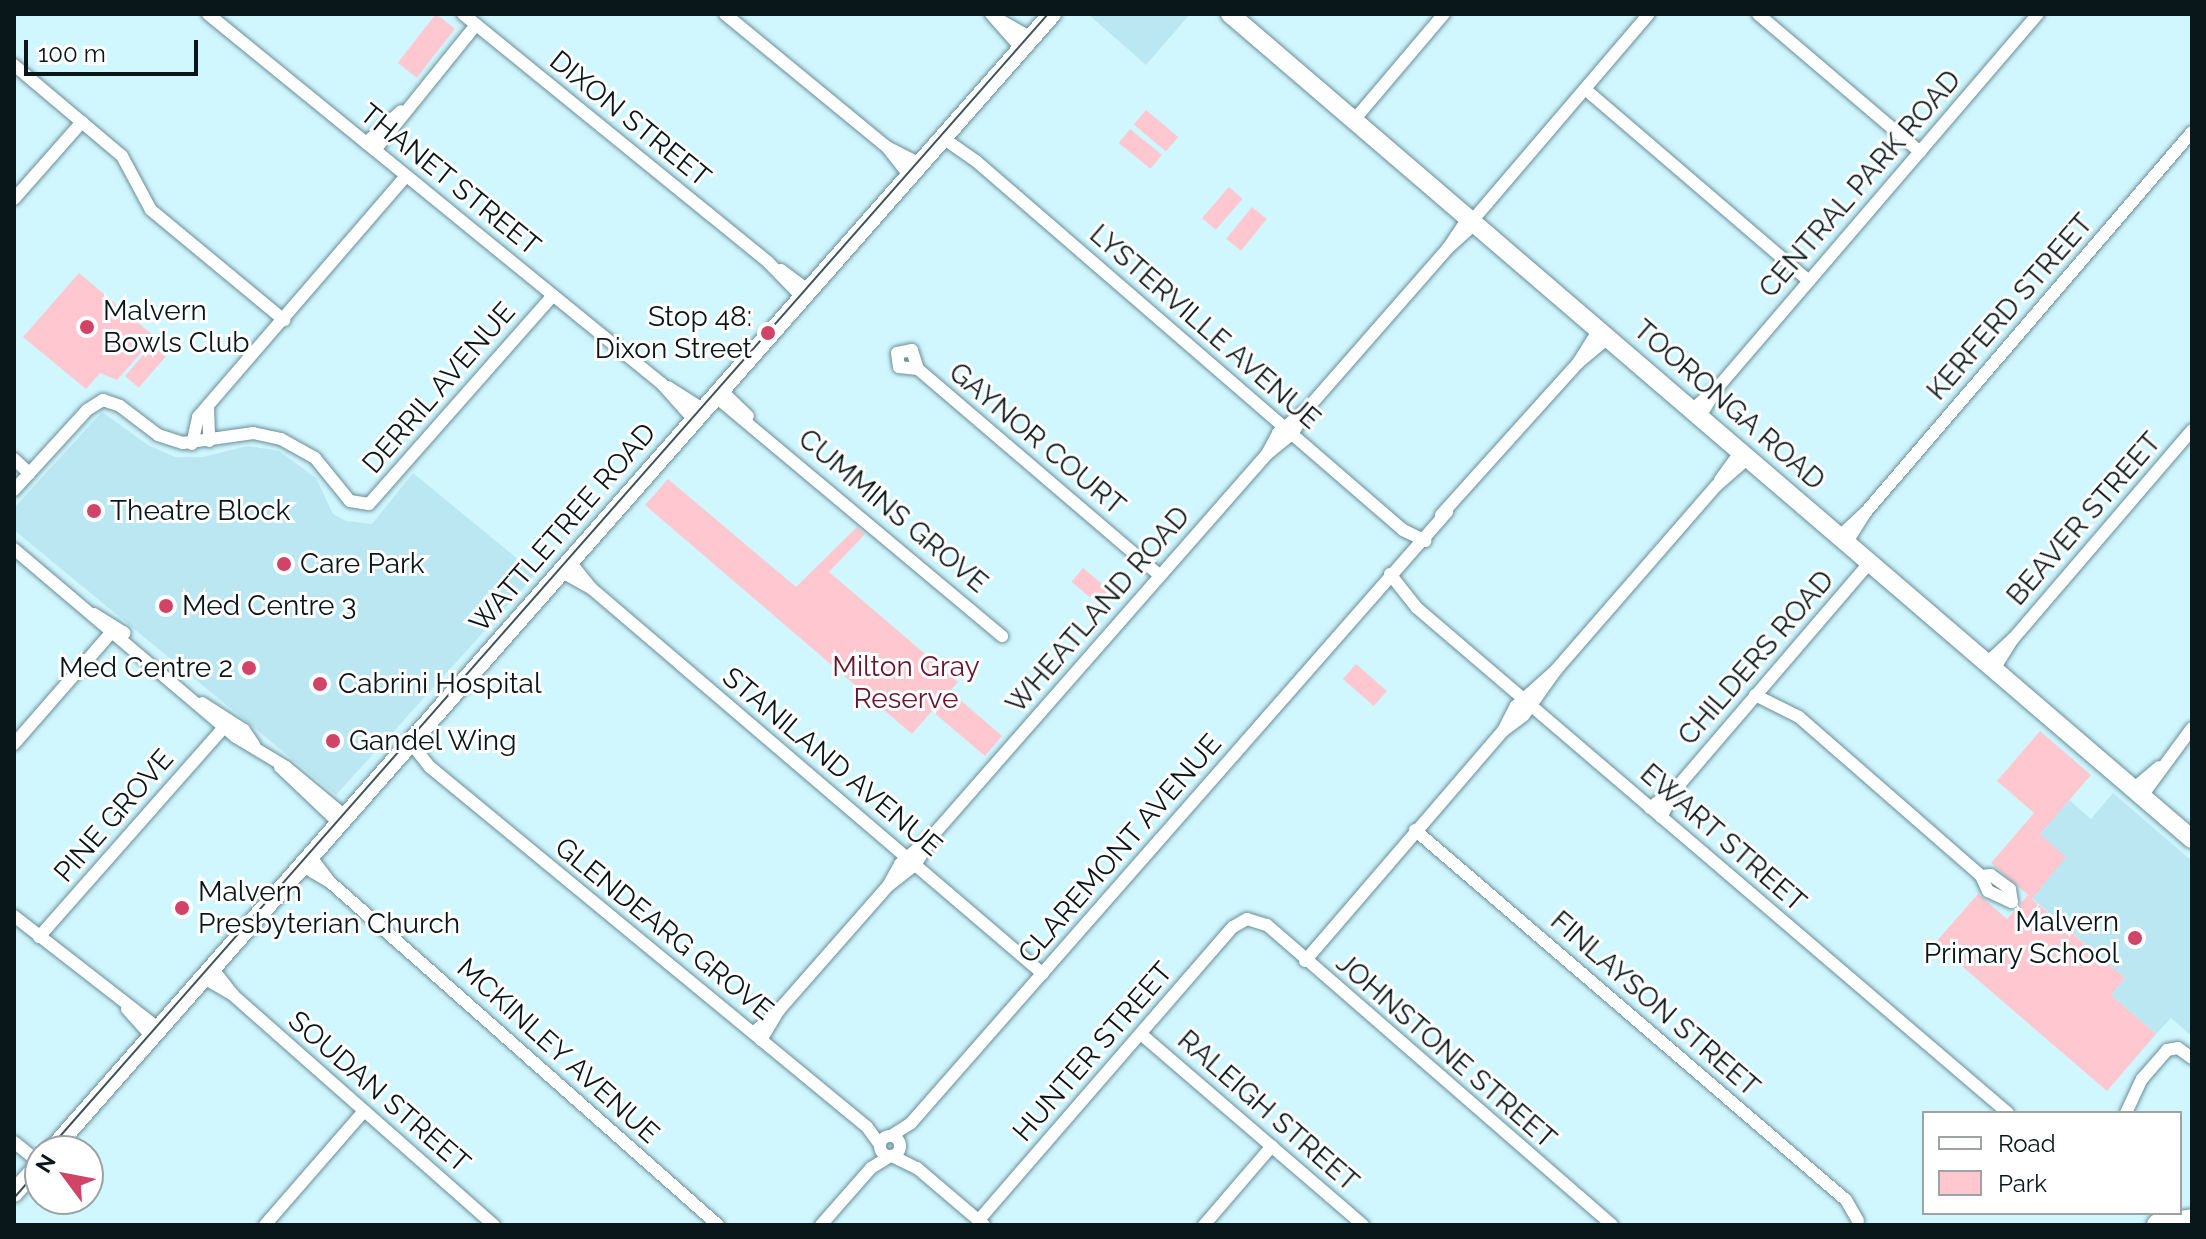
<!DOCTYPE html>
<html>
<head>
<meta charset="utf-8">
<style>
  body { margin:0 }
  #map { position:relative; width:2206px; height:1239px; overflow:hidden; background:#d0f6fe; font-family:Raleway,sans-serif }
  div>[style] { position:absolute }
  [style*='--x'] { left:calc(var(--x)*1px); top:calc(var(--y)*1px); width:calc(var(--w)*1px); rotate:calc(var(--a)*1deg) }
  .built>* { inset:0; background:#bae7f2 }
  .green>* { inset:0; background:#ffc8d0; transform-origin:0 0 }
  .roads { filter:drop-shadow(0 0 2px #6b8e96) drop-shadow(0 0 2px #6b8e96) }
  .street>* { height:12px; margin:-6px; padding:0 6px; transform-origin:6px; border-radius:6px; background:#fff }
  .street>.ring { margin:-6px; padding:0; box-sizing:content-box; background:none; border:12px solid #fff; border-radius:50% }
  .secondary>* { height:18px; margin:-9px; padding:0 9px; transform-origin:9px; border-radius:9px; background:#fff }
  .highway>* { height:22px; margin:-11px; padding:0 11px; transform-origin:11px; border-radius:11px; background:#fff }
  .tram>* { height:2px; margin:-1px; padding:0 1px; transform-origin:1px; border-radius:1px; background:#3f5458 }
  .dots>* { width:22px; height:22px; translate:-50% -50%; box-sizing:border-box; border:4px solid #fff; border-radius:50% }
  span { translate:-50% -50%; white-space:nowrap; text-align:center; line-height:1.15; -webkit-text-stroke:6px #fff; paint-order:stroke }
  .street-label { font-size:28px; color:#09171a }
  .poi-label { font-size:28px; color:#09171a }
  .left { translate:0 -50%; text-align:left }
  .right { translate:-100% -50%; text-align:right }
  .park-label { font-size:28px; color:#6a152d }
  .frame { position:absolute; inset:0; border:16px solid #09171a; pointer-events:none }
  .legend { position:absolute; left:1922px; top:1111px; width:260px; height:104px; box-sizing:border-box; background:#fff; border:2px solid #9da2a3; margin:0; padding:10px 14px; list-style:none; font-size:24px; color:#09171a }
  .legend li { display:flex; align-items:center; gap:16px; height:40px }
  .legend b { width:40px; border:2px solid #9da2a3 }
  .north { position:absolute; left:24px; top:1135px; width:80px; height:80px; box-sizing:border-box; background:#fff; border:2px solid #9da2a3; border-radius:50%; rotate:302deg; font-size:22px; font-weight:700; line-height:32px; text-align:center; color:#09171a }
  .north::after { content:''; display:block; margin:auto; width:28px; height:36px; background:#d24368; clip-path:polygon(50% 0,100% 100%,50% 72%,0 100%) }
  .scale { position:absolute; left:24px; top:40px; width:174px; height:36px; box-sizing:border-box; border:4px solid #09171a; border-top:0; padding-left:10px; font-size:24px; line-height:28px; white-space:nowrap; color:#09171a; -webkit-text-stroke:6px #fff; paint-order:stroke }
</style>
</head>
<body>
<div id="map">
  <div class="built">
    <div style="clip-path:polygon(1088px 14px,1190px 14px,1146px 65px)"></div>
    <div style="clip-path:polygon(102px 412px,148px 445px,175px 457px,203px 457px,247px 446px,279px 451px,316px 478px,333px 514px,346px 521px,372px 524px,413px 473px,536px 574px,336px 795px,14px 530px,14px 508px)"></div>
    <div style="clip-path:polygon(2113px 793px,2192px 861px,2192px 1036px,2171px 1018px,2156px 1034px,2111px 995px,2125px 978px,2032px 898px,2047px 881px,2040px 834px,2069px 800px,2091px 819px)"></div>
  </div>
  <div class="green">
    <div style="left:436px;top:14px;width:24px;height:62px;rotate:38deg"></div>
    <div style="left:1146px;top:110px;width:42px;height:19px;rotate:40deg"></div>
    <div style="left:1130px;top:129px;width:41px;height:18px;rotate:39deg"></div>
    <div style="left:1229px;top:187px;width:18px;height:41px;rotate:41deg"></div>
    <div style="left:1252px;top:207px;width:19px;height:41px;rotate:39deg"></div>
    <div style="clip-path:polygon(79px 273px,155px 337px,117px 380px,100px 373px,86px 389px,23px 337px)"></div>
    <div style="left:152px;top:345px;width:18px;height:41px;rotate:41deg"></div>
    <div style="clip-path:polygon(668px 479px,796px 587px,857px 527px,865px 534px,829px 572px,958px 682px,950px 691px,1002px 736px,985px 756px,932px 711px,912px 734px,645px 505px)"></div>
    <div style="left:1083px;top:568px;width:40px;height:18px;rotate:40deg"></div>
    <div style="left:1356px;top:664px;width:41px;height:20px;rotate:41deg"></div>
    <div style="clip-path:polygon(2040px 731px,2091px 775px,2040px 834px,2066px 857px,2032px 899px,2125px 978px,2111px 995px,2156px 1034px,2107px 1091px,1935px 943px,1978px 894px,2007px 919px,2028px 895px,1991px 863px,2034px 813px,1997px 781px)"></div>
  </div>
  <div class="roads">
    <div class="street">
      <div style="--x:208;--y:14;--w:586;--a:39.18"></div>
      <div style="--x:662;--y:384;--w:50;--a:48.3"></div>
      <div style="--x:463;--y:14;--w:393;--a:39.1"></div>
      <div style="--x:768;--y:262;--w:50;--a:45.8"></div>
      <div style="--x:725;--y:14;--w:210;--a:39.4"></div>
      <div style="--x:887;--y:147;--w:37;--a:52"></div>
      <div style="--x:991;--y:14;--w:47;--a:48.5"></div>
      <div style="--x:1758;--y:14;--w:213;--a:40.4"></div>
      <div style="--x:996;--y:18;--w:40;--a:29.7"></div>
      <div style="--x:14;--y:65;--w:141;--a:40.1"></div>
      <div style="--x:122;--y:156;--w:61;--a:61.8"></div>
      <div style="--x:151;--y:210;--w:173;--a:39.6"></div>
      <div style="--x:1585;--y:89;--w:295;--a:40.6"></div>
      <div style="--x:1354;--y:120;--w:139;--a:-49.7"></div>
      <div style="--x:943;--y:138;--w:40;--a:34.9"></div>
      <div style="--x:976;--y:161;--w:564;--a:40.83"></div>
      <div style="--x:1403;--y:530;--w:25;--a:26"></div>
      <div style="--x:366;--y:143;--w:47;--a:-42.4"></div>
      <div style="--x:887;--y:147;--w:38;--a:27"></div>
      <div style="--x:375;--y:150;--w:161;--a:-51.1"></div>
      <div style="--x:14;--y:199;--w:103;--a:-48.6"></div>
      <div style="--x:1472;--y:221;--w:272;--a:-49.5"></div>
      <div style="--x:1448;--y:248;--w:36;--a:-42"></div>
      <div style="--x:781;--y:270;--w:35;--a:37"></div>
      <div style="--x:1578;--y:363;--w:39;--a:-58"></div>
      <div style="--x:918;--y:369;--w:20;--a:-108"></div>
      <div style="--x:912;--y:350;--w:15;--a:169"></div>
      <div style="--x:897;--y:353;--w:14;--a:82"></div>
      <div style="--x:899;--y:367;--w:19;--a:6"></div>
      <div style="--x:918;--y:369;--w:318;--a:40.5"></div>
      <div style="--x:668;--y:387;--w:43;--a:32.6"></div>
      <div style="--x:722;--y:391;--w:36;--a:44"></div>
      <div style="--x:716;--y:397;--w:373;--a:39.9"></div>
      <div style="--x:208;--y:406;--w:35;--a:88"></div>
      <div style="--x:1692;--y:410;--w:36;--a:-42"></div>
      <div style="--x:1719;--y:386;--w:490;--a:-49.4"></div>
      <div style="--x:1700;--y:416;--w:36;--a:-58"></div>
      <div style="--x:192;--y:444;--w:28;--a:-77"></div>
      <div style="--x:198;--y:417;--w:318;--a:-49.2"></div>
      <div style="--x:1267;--y:454;--w:24;--a:-62"></div>
      <div style="--x:1278;--y:433;--w:39;--a:-40"></div>
      <div style="--x:14;--y:459;--w:21;--a:43"></div>
      <div style="--x:1720;--y:480;--w:36;--a:-54"></div>
      <div style="--x:14;--y:490;--w:108;--a:-47.6"></div>
      <div style="--x:87;--y:410;--w:19;--a:-32"></div>
      <div style="--x:103;--y:400;--w:18;--a:19"></div>
      <div style="--x:120;--y:406;--w:48;--a:37.3"></div>
      <div style="--x:158;--y:435;--w:26;--a:18"></div>
      <div style="--x:183;--y:443;--w:71;--a:-8.1"></div>
      <div style="--x:253;--y:433;--w:29;--a:12"></div>
      <div style="--x:281;--y:439;--w:39;--a:29"></div>
      <div style="--x:315;--y:458;--w:55;--a:50.9"></div>
      <div style="--x:350;--y:501;--w:19;--a:9"></div>
      <div style="--x:369;--y:504;--w:278;--a:-48.6"></div>
      <div style="--x:1441;--y:515;--w:205;--a:-48"></div>
      <div style="--x:1578;--y:363;--w:39;--a:-40"></div>
      <div style="--x:1840;--y:536;--w:34;--a:-43"></div>
      <div style="--x:1865;--y:513;--w:502;--a:-49.36"></div>
      <div style="--x:1847;--y:542;--w:34;--a:-58"></div>
      <div style="--x:14;--y:549;--w:291;--a:40.3"></div>
      <div style="--x:236;--y:737;--w:58;--a:31"></div>
      <div style="--x:286;--y:767;--w:78;--a:39.8"></div>
      <div style="--x:570;--y:562;--w:33;--a:51"></div>
      <div style="--x:591;--y:588;--w:594;--a:40.5"></div>
      <div style="--x:562;--y:572;--w:33;--a:29"></div>
      <div style="--x:1390;--y:574;--w:43;--a:51.5"></div>
      <div style="--x:1417;--y:608;--w:777;--a:40.51"></div>
      <div style="--x:94;--y:614;--w:36;--a:32"></div>
      <div style="--x:1987;--y:663;--w:35;--a:-43"></div>
      <div style="--x:1994;--y:669;--w:36;--a:-58"></div>
      <div style="--x:2013;--y:639;--w:275;--a:-49.4"></div>
      <div style="--x:1755;--y:695;--w:49;--a:26.6"></div>
      <div style="--x:1799;--y:717;--w:242;--a:41.1"></div>
      <div style="--x:1981;--y:876;--w:17;--a:65"></div>
      <div style="--x:1988;--y:891;--w:26;--a:25"></div>
      <div style="--x:2012;--y:902;--w:13;--a:-99"></div>
      <div style="--x:2010;--y:889;--w:24;--a:-144"></div>
      <div style="--x:1991;--y:875;--w:10;--a:174"></div>
      <div style="--x:202;--y:703;--w:50;--a:32.7"></div>
      <div style="--x:244;--y:730;--w:18;--a:56"></div>
      <div style="--x:1503;--y:731;--w:26;--a:-37"></div>
      <div style="--x:1524;--y:715;--w:55;--a:-54.6"></div>
      <div style="--x:1556;--y:670;--w:244;--a:-49"></div>
      <div style="--x:1716;--y:486;--w:43;--a:-41.2"></div>
      <div style="--x:411;--y:743;--w:31;--a:52"></div>
      <div style="--x:430;--y:767;--w:566;--a:39.48"></div>
      <div style="--x:867;--y:1127;--w:22;--a:54"></div>
      <div style="--x:14;--y:744;--w:147;--a:-48.9"></div>
      <div style="--x:111;--y:633;--w:12;--a:-5"></div>
      <div style="--x:280;--y:767;--w:83;--a:43.5"></div>
      <div style="--x:2133;--y:789;--w:34;--a:-40"></div>
      <div style="--x:2142;--y:796;--w:84;--a:-53.7"></div>
      <div style="--x:1650;--y:808;--w:37;--a:-38"></div>
      <div style="--x:1679;--y:785;--w:294;--a:-49.4"></div>
      <div style="--x:1661;--y:817;--w:37;--a:-61"></div>
      <div style="--x:1415;--y:830;--w:568;--a:40.65"></div>
      <div style="--x:1846;--y:1200;--w:24;--a:60"></div>
      <div style="--x:311;--y:857;--w:31;--a:53"></div>
      <div style="--x:303;--y:866;--w:31;--a:31"></div>
      <div style="--x:330;--y:882;--w:518;--a:41.48"></div>
      <div style="--x:888;--y:886;--w:34;--a:-38"></div>
      <div style="--x:915;--y:865;--w:36;--a:-58"></div>
      <div style="--x:14;--y:916;--w:184;--a:37.9"></div>
      <div style="--x:39;--y:937;--w:280;--a:-48.6"></div>
      <div style="--x:1305;--y:961;--w:303;--a:-49.3"></div>
      <div style="--x:1503;--y:731;--w:28;--a:-63"></div>
      <div style="--x:1516;--y:706;--w:54;--a:-42"></div>
      <div style="--x:212;--y:968;--w:34;--a:52"></div>
      <div style="--x:233;--y:995;--w:348;--a:41.4"></div>
      <div style="--x:204;--y:978;--w:34;--a:30"></div>
      <div style="--x:127;--y:1009;--w:38;--a:48"></div>
      <div style="--x:753;--y:1033;--w:35;--a:-41"></div>
      <div style="--x:1141;--y:1034;--w:293;--a:40.7"></div>
      <div style="--x:761;--y:1040;--w:35;--a:-59"></div>
      <div style="--x:779;--y:1010;--w:165;--a:-48.7"></div>
      <div style="--x:888;--y:886;--w:25;--a:-61"></div>
      <div style="--x:900;--y:864;--w:45;--a:-41.4"></div>
      <div style="--x:934;--y:834;--w:505;--a:-48.77"></div>
      <div style="--x:1267;--y:454;--w:32;--a:-39"></div>
      <div style="--x:1292;--y:434;--w:31;--a:-58"></div>
      <div style="--x:1308;--y:408;--w:213;--a:-48.8"></div>
      <div style="--x:1448;--y:248;--w:36;--a:-56"></div>
      <div style="--x:2126;--y:1113;--w:38;--a:-65"></div>
      <div style="--x:2142;--y:1079;--w:38;--a:-49"></div>
      <div style="--x:2167;--y:1050;--w:11;--a:-10"></div>
      <div style="--x:2178;--y:1048;--w:17;--a:36"></div>
      <div class="ring" style="left:880px;top:1136px;width:8px;height:8px"></div>
      <div style="--x:891;--y:1136;--w:24;--a:-33"></div>
      <div style="--x:911;--y:1123;--w:813;--a:-48.74"></div>
      <div style="--x:14;--y:1142;--w:33;--a:39"></div>
      <div style="--x:892;--y:1156;--w:28;--a:26"></div>
      <div style="--x:917;--y:1168;--w:88;--a:40.4"></div>
      <div style="--x:978;--y:1221;--w:389;--a:-49.1"></div>
      <div style="--x:1233;--y:927;--w:16;--a:-30"></div>
      <div style="--x:1247;--y:919;--w:21;--a:17"></div>
      <div style="--x:1267;--y:925;--w:457;--a:41"></div>
      <div style="--x:265;--y:1225;--w:151;--a:-49"></div>
      <div style="--x:821;--y:1225;--w:76;--a:-48.7"></div>
      <div style="--x:871;--y:1168;--w:22;--a:-32"></div>
      <div style="--x:1204;--y:1225;--w:104;--a:-49.3"></div>
    </div>
    <div class="secondary">
      <div style="--x:1230;--y:14;--w:1267;--a:40.62"></div>
      <div style="--x:51;--y:1151;--w:1515;--a:-48.64"></div>
      <div style="--x:14;--y:1193;--w:39;--a:-48"></div>
    </div>
    <div class="highway">
      <div style="--x:2158;--y:1225;--w:34;--a:-8"></div>
    </div>
  </div>
  <div class="tram">
    <div style="--x:47;--y:1151;--w:1515;--a:-48.64"></div>
    <div style="--x:14;--y:1198;--w:40;--a:-49"></div>
  </div>
  <div class="dots">
    <div style="left:87px;top:327px;background:#d24368"></div>
    <div style="left:768px;top:333px;background:#d24368"></div>
    <div style="left:94px;top:511px;background:#d24368"></div>
    <div style="left:284px;top:564px;background:#d24368"></div>
    <div style="left:166px;top:606px;background:#d24368"></div>
    <div style="left:249px;top:668px;background:#d24368"></div>
    <div style="left:320px;top:684px;background:#d24368"></div>
    <div style="left:333px;top:741px;background:#d24368"></div>
    <div style="left:182px;top:908px;background:#d24368"></div>
    <div style="left:2135px;top:938px;background:#d24368"></div>
  </div>
  <div class="street-label">
    <span style="left:630px;top:119px;rotate:39deg">DIXON STREET</span>
    <span style="left:450px;top:180px;rotate:39deg">THANET STREET</span>
    <span style="left:1860px;top:184px;rotate:-49deg">CENTRAL PARK ROAD</span>
    <span style="left:2010px;top:307px;rotate:-49deg">KERFERD STREET</span>
    <span style="left:1205px;top:327px;rotate:41deg">LYSTERVILLE AVENUE</span>
    <span style="left:439px;top:388px;rotate:-49deg">DERRIL AVENUE</span>
    <span style="left:1729px;top:405px;rotate:41deg">TOORONGA ROAD</span>
    <span style="left:1037px;top:439px;rotate:40deg">GAYNOR COURT</span>
    <span style="left:893px;top:511px;rotate:40deg">CUMMINS GROVE</span>
    <span style="left:2084px;top:519px;rotate:-49deg">BEAVER STREET</span>
    <span style="left:563px;top:528px;rotate:-49deg">WATTLETREE ROAD</span>
    <span style="left:1098px;top:610px;rotate:-49deg">WHEATLAND ROAD</span>
    <span style="left:1756px;top:658px;rotate:-49deg">CHILDERS ROAD</span>
    <span style="left:832px;top:762px;rotate:40deg">STANILAND AVENUE</span>
    <span style="left:114px;top:816px;rotate:-49deg">PINE GROVE</span>
    <span style="left:1723px;top:838px;rotate:41deg">EWART STREET</span>
    <span style="left:1120px;top:849px;rotate:-49deg">CLAREMONT AVENUE</span>
    <span style="left:664px;top:929px;rotate:39deg">GLENDEARG GROVE</span>
    <span style="left:1655px;top:1004px;rotate:41deg">FINLAYSON STREET</span>
    <span style="left:558px;top:1051px;rotate:42deg">MCKINLEY AVENUE</span>
    <span style="left:1446px;top:1051px;rotate:41deg">JOHNSTONE STREET</span>
    <span style="left:1093px;top:1052px;rotate:-49deg">HUNTER STREET</span>
    <span style="left:379px;top:1092px;rotate:41deg">SOUDAN STREET</span>
    <span style="left:1268px;top:1111px;rotate:41deg">RALEIGH STREET</span>
  </div>
  <div class="poi-label">
    <span class="left" style="left:103px;top:327px">Malvern<br>Bowls Club</span>
    <span class="right" style="left:752px;top:333px">Stop 48:<br>Dixon Street</span>
    <span class="left" style="left:110px;top:511px">Theatre Block</span>
    <span class="left" style="left:300px;top:564px">Care Park</span>
    <span class="left" style="left:182px;top:606px">Med Centre 3</span>
    <span class="right" style="left:233px;top:668px">Med Centre 2</span>
    <span class="left" style="left:338px;top:684px">Cabrini Hospital</span>
    <span class="left" style="left:349px;top:741px">Gandel Wing</span>
    <span class="left" style="left:198px;top:908px">Malvern<br>Presbyterian Church</span>
    <span class="right" style="left:2119px;top:938px">Malvern<br>Primary School</span>
  </div>
  <div class="park-label">
    <span style="left:906px;top:683px">Milton Gray<br>Reserve</span>
  </div>
  <div class="frame"></div>
  <ul class="legend">
  <li><b style="height:10px;background:#fff"></b>Road</li>
  <li><b style="height:22px;background:#ffc8d0"></b>Park</li>
  </ul>
  <div class="north">N</div>
  <div class="scale">100 m</div>
</div>
</body>
</html>
